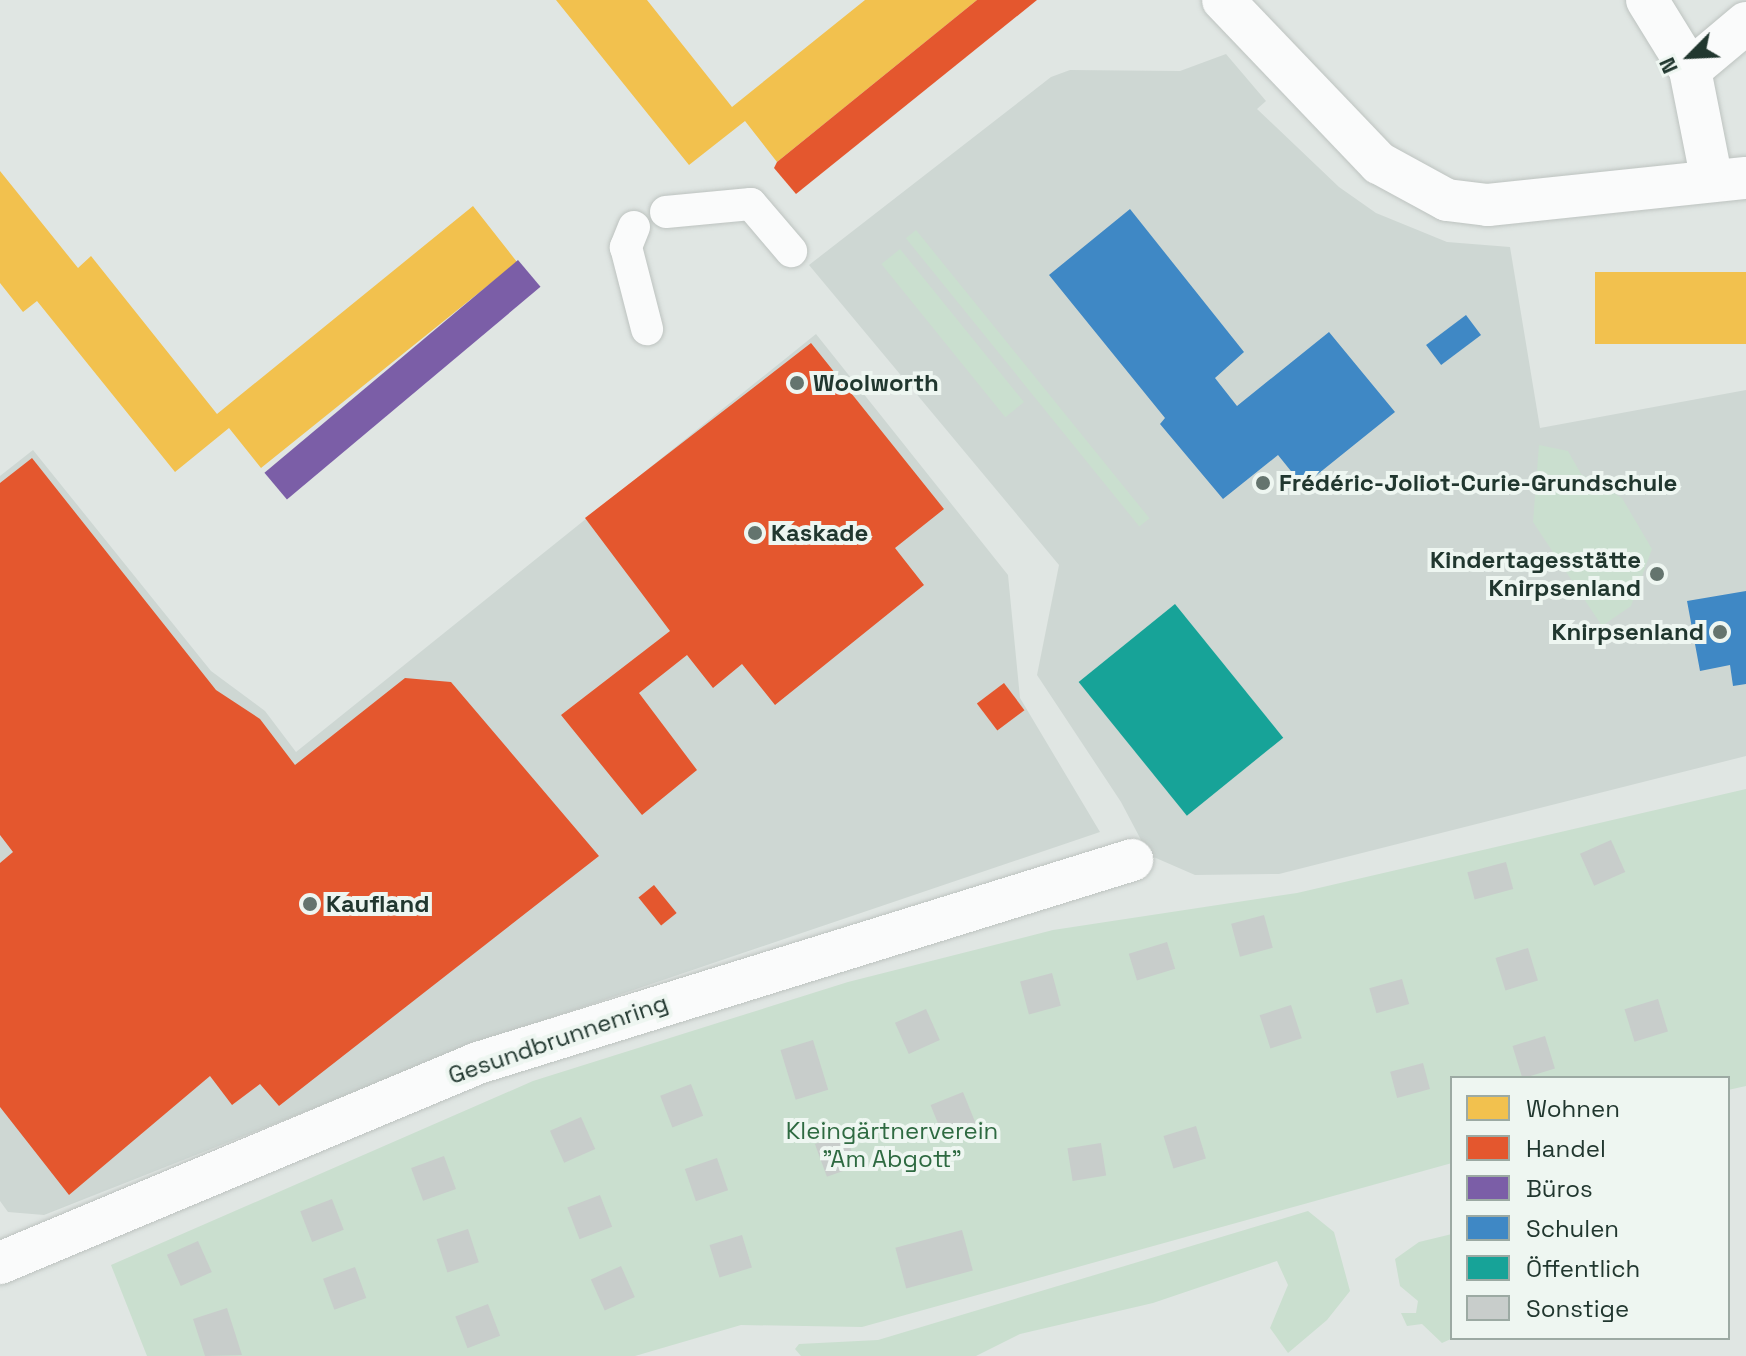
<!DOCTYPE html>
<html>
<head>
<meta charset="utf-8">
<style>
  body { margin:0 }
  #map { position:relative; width:1746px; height:1356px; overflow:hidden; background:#e0e6e3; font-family:"Space Grotesk",sans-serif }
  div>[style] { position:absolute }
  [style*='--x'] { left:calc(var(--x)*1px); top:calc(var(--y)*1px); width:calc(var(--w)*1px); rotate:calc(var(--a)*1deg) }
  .built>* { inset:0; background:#ced7d3 }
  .green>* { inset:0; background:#cadfcf; transform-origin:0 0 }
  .homes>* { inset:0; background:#f2c14e; transform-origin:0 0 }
  .shops>* { inset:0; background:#e4572e; transform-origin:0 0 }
  .offices>* { inset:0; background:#7b5ea7; transform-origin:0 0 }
  .schools>* { inset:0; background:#3f88c5; transform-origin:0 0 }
  .public>* { inset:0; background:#17a398; transform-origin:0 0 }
  .building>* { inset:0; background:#c8cdcb; transform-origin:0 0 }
  .roads { filter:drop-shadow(0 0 2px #bdc3c0) drop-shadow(0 0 2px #bdc3c0) }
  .pedestrian>* { height:32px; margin:-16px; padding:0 16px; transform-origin:16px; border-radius:16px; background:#fafbfb }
  .minor>* { height:42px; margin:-21px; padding:0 21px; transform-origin:21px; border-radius:21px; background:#fafbfb }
  .dots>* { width:22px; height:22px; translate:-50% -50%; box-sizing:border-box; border:4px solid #eef6f1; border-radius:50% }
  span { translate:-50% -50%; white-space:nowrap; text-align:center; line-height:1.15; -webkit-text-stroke:8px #eef6f1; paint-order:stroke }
  .poi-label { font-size:24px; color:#21372f; font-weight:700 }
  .left { translate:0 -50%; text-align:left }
  .right { translate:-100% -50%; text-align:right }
  .street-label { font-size:24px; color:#21372f }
  .park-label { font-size:24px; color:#2e6a41 }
  .legend { position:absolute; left:1450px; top:1076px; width:280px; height:264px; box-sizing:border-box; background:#eef6f1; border:2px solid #9caaa3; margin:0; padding:10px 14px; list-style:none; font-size:24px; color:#21372f }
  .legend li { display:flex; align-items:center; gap:16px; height:40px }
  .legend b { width:40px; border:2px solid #9caaa3 }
  .north { position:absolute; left:1650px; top:16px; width:80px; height:80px; -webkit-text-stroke:6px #eef6f1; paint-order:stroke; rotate:246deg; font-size:22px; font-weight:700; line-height:32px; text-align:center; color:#21372f }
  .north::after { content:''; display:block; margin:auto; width:28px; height:36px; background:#21372f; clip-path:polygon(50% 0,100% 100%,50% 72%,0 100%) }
</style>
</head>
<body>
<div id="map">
  <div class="built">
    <div style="clip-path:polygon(1226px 54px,1266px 101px,1257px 109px,1339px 187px,1376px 213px,1447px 242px,1510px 247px,1540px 428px,1746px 390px,1746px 756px,1279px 874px,1195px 875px,1149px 855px,1121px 802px,1037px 675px,1059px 565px,809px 265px,1051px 77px,1070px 70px,1180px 71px)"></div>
    <div style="clip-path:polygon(816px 334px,1008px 575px,1020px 698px,1100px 832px,492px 1038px,44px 1215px,8px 1212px,0 1201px,0 476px,33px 450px,211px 671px,265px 711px,296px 752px)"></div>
  </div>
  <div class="green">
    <div style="left:916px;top:230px;width:371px;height:13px;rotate:51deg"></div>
    <div style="left:900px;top:249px;width:197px;height:24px;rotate:51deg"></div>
    <div style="clip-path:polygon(1539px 445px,1568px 451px,1581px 474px,1622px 498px,1652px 549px,1631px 606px,1602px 626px,1533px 522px)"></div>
    <div style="clip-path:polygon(1746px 789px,1746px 1086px,1728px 1090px,1728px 1078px,1452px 1078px,1452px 1163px,862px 1327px,741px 1325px,635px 1356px,147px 1356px,111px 1265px,533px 1081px,848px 982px,1053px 930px,1297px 893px)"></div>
    <div style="clip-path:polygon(1308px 1211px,1334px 1232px,1350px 1291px,1327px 1320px,1288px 1353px,1270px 1328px,1288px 1285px,1277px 1261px,1153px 1303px,1020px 1334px,976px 1356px,801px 1356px,795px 1349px,799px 1344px,878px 1340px)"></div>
    <div style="clip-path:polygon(1452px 1234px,1453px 1338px,1442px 1343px,1422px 1324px,1407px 1326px,1401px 1313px,1416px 1313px,1418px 1301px,1400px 1286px,1395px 1259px,1419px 1242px)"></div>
  </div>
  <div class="homes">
    <div style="clip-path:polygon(556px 0,647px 0,732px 107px,865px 0,977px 0,777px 162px,745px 121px,689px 165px)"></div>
    <div style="clip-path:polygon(0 171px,78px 268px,91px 256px,217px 414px,473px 206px,517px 262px,261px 468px,229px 428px,175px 472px,37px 301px,23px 312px,0 283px)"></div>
    <div style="left:1746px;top:272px;width:72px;height:151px;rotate:90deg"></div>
  </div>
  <div class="shops">
    <div style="clip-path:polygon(977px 0,1037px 0,796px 194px,774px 168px,777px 162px)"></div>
    <div style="clip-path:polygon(811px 343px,944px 509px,895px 548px,924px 585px,775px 705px,742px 664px,713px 688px,687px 655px,639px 693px,697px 770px,642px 815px,561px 715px,670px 631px,585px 518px)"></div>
    <div style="clip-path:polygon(32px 458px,216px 690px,260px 719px,295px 765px,405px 678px,451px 682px,599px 856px,279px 1106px,260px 1084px,232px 1105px,210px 1076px,69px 1195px,0 1107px,0 863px,13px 852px,0 835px,0 483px)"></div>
    <div style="left:1004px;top:683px;width:34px;height:34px;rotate:53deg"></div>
    <div style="left:654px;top:885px;width:36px;height:20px;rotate:51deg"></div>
  </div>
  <div class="offices">
    <div style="left:518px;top:260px;width:35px;height:331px;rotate:50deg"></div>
  </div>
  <div class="schools">
    <div style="clip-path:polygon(1130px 209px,1244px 352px,1215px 378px,1237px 406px,1329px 332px,1395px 412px,1303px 486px,1278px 455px,1223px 499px,1160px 424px,1165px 418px,1049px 275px)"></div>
    <div style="left:1466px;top:315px;width:25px;height:50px;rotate:53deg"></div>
    <div style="clip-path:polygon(1746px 591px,1746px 684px,1733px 686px,1730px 665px,1700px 671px,1687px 601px)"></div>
  </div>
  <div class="public">
    <div style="left:1175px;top:604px;width:172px;height:124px;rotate:51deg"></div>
  </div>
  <div class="building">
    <div style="left:1611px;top:840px;width:35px;height:34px;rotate:66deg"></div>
    <div style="left:1506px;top:862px;width:28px;height:40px;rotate:75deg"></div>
    <div style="left:1264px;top:915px;width:34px;height:34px;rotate:75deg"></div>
    <div style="left:1167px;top:942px;width:28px;height:40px;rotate:73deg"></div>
    <div style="left:1528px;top:948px;width:34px;height:34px;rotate:73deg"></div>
    <div style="left:1052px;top:973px;width:34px;height:33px;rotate:75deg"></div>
    <div style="left:1402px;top:979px;width:26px;height:34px;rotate:74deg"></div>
    <div style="left:1658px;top:999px;width:34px;height:35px;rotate:73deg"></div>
    <div style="left:1291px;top:1005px;width:35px;height:33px;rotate:72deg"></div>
    <div style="left:926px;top:1009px;width:34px;height:34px;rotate:66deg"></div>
    <div style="left:1545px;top:1036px;width:34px;height:34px;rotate:73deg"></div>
    <div style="left:813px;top:1040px;width:52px;height:34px;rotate:73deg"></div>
    <div style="left:1423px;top:1063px;width:27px;height:34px;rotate:75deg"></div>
    <div style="left:691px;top:1084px;width:34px;height:33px;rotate:69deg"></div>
    <div style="left:963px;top:1092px;width:35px;height:35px;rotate:68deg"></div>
    <div style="left:581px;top:1117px;width:35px;height:34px;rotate:66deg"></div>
    <div style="left:1196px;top:1126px;width:34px;height:34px;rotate:73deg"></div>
    <div style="left:845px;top:1133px;width:35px;height:32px;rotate:70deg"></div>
    <div style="left:1101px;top:1143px;width:33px;height:34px;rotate:81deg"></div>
    <div style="left:444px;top:1156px;width:35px;height:35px;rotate:70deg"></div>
    <div style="left:717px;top:1158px;width:34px;height:34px;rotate:71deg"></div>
    <div style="left:600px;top:1195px;width:34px;height:35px;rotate:69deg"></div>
    <div style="left:332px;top:1199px;width:33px;height:34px;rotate:69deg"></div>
    <div style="left:468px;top:1229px;width:35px;height:33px;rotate:72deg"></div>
    <div style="left:962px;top:1230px;width:42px;height:69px;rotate:75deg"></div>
    <div style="left:742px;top:1235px;width:34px;height:34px;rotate:73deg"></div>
    <div style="left:198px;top:1241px;width:34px;height:34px;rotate:66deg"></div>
    <div style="left:621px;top:1266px;width:34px;height:33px;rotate:66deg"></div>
    <div style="left:355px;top:1267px;width:33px;height:34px;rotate:70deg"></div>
    <div style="left:488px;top:1304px;width:34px;height:35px;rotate:69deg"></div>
    <div style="clip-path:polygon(227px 1308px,242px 1355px,205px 1356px,193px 1319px)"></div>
  </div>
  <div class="roads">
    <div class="pedestrian">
      <div style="--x:666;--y:212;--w:85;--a:-5.4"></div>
      <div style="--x:751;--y:204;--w:62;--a:49.6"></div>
      <div style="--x:634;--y:227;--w:22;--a:112"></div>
      <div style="--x:626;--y:247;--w:85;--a:75.6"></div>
    </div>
    <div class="minor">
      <div style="--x:1223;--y:0;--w:226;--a:46.3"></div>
      <div style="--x:1379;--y:163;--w:77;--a:28.6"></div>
      <div style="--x:1447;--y:200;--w:41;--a:7"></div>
      <div style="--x:1488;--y:205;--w:259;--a:-6"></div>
      <div style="--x:1647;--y:0;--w:82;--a:58.4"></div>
      <div style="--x:1712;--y:181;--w:113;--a:-101.2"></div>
      <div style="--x:1690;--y:70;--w:73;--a:-40"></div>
      <div style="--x:0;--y:1263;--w:518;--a:-22.7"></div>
      <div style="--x:478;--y:1063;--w:685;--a:-17.24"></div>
    </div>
  </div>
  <div class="dots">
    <div style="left:797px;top:383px;background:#64746e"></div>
    <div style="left:1263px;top:483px;background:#64746e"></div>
    <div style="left:755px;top:533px;background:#64746e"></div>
    <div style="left:1657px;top:574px;background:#64746e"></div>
    <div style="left:1720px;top:632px;background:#64746e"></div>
    <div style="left:310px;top:904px;background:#64746e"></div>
  </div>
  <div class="poi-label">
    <span class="left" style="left:813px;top:383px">Woolworth</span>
    <span class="left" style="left:1279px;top:483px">Frédéric-Joliot-Curie-Grundschule</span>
    <span class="left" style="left:771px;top:533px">Kaskade</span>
    <span class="right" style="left:1641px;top:574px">Kindertagesstätte<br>Knirpsenland</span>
    <span class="right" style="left:1704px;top:632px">Knirpsenland</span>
    <span class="left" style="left:326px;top:904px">Kaufland</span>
  </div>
  <div class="street-label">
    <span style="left:558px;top:1039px;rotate:-19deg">Gesundbrunnenring</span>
  </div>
  <div class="park-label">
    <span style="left:892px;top:1145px">Kleingärtnerverein<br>"Am Abgott"</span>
  </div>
  <ul class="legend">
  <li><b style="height:22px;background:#f2c14e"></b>Wohnen</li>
  <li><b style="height:22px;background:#e4572e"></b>Handel</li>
  <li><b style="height:22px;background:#7b5ea7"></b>Büros</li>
  <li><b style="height:22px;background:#3f88c5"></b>Schulen</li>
  <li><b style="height:22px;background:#17a398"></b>Öffentlich</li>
  <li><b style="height:22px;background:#c8cdcb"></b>Sonstige</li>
  </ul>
  <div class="north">N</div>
</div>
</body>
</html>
